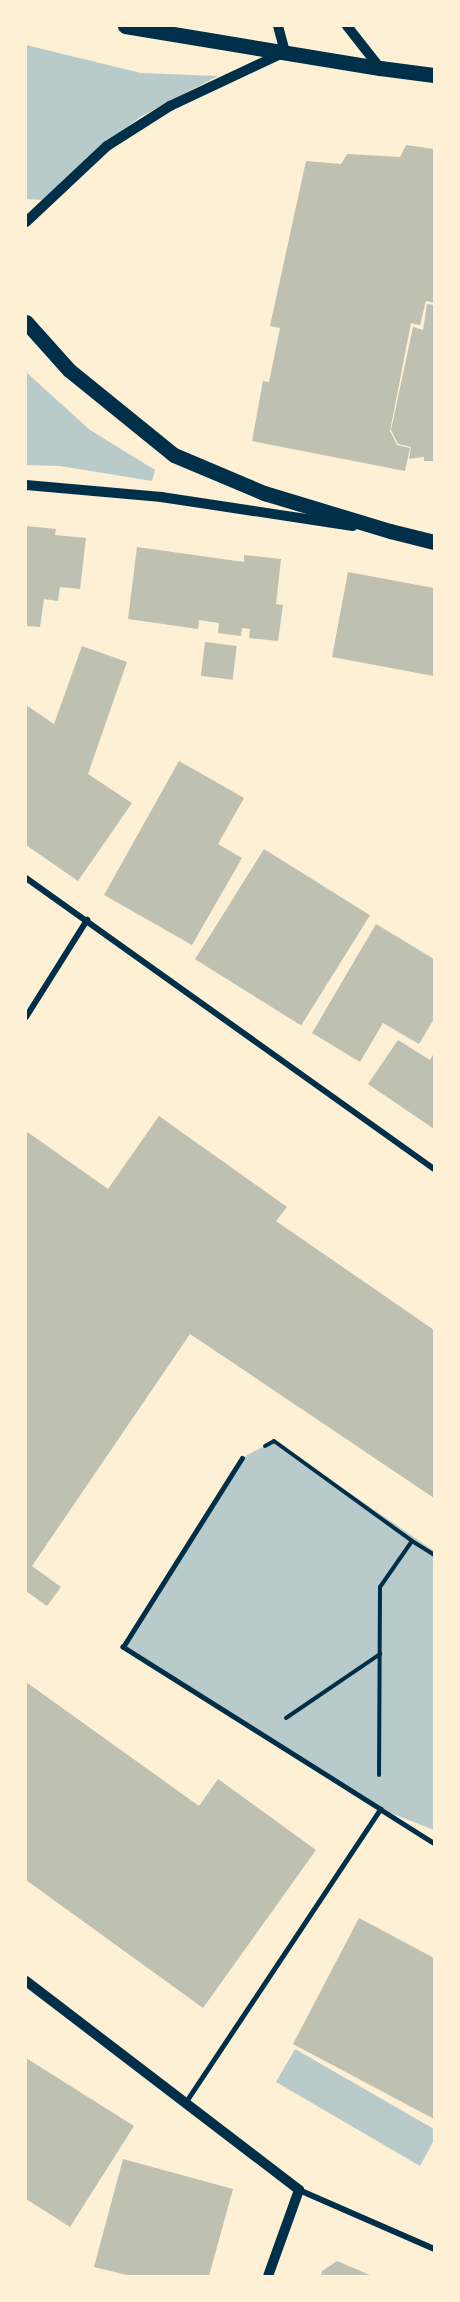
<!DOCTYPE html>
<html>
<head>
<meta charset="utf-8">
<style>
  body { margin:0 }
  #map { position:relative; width:460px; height:2302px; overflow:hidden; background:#fdf0d5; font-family:"DM Sans",sans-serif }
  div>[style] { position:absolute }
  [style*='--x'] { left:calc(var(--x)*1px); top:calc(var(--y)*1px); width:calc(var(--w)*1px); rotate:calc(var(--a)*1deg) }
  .green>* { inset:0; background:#b9caca }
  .building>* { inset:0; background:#bec0b2; transform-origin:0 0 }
  .path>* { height:4px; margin:-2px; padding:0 2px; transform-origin:2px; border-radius:2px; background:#003049 }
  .service>* { height:4.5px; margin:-2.25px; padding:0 2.25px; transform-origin:2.25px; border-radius:2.25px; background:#003049 }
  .minor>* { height:6px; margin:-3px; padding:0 3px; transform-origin:3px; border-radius:3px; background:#003049 }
  .tertiary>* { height:10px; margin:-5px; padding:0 5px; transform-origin:5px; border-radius:5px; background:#003049 }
  .primary>* { height:15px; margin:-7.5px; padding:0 7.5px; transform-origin:7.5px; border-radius:7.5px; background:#003049 }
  span { translate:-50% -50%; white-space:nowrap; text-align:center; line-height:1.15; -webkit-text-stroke:4.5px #fdf0d5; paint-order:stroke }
  .frame { position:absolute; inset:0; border:27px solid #fdf0d5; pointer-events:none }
</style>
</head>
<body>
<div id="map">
  <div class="green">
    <div style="clip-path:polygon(26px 45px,141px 73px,218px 76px,140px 117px,91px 156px,45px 200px,26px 199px)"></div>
    <div style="clip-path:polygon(26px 372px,90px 430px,155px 470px,152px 481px,60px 466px,26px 465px)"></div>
    <div style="clip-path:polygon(274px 1441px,434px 1551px,434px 1830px,380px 1809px,123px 1647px,242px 1458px)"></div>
    <div style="clip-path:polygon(295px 2049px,434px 2129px,434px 2140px,420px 2166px,276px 2082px)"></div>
  </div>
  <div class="building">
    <div style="clip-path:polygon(406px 145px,434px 149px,434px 303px,426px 301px,420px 325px,411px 323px,390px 431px,397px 445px,410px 448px,405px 471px,252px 441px,263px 381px,269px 382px,280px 328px,270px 326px,306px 161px,341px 164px,347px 154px,400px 157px)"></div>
    <div style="clip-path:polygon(427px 304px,434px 305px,434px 461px,424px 461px,424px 457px,409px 459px,411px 447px,398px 444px,391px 430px,413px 327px,423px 330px)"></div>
    <div style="clip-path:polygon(26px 526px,56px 529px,55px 535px,86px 538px,80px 589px,60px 587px,58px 601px,44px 599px,40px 627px,26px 626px)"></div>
    <div style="clip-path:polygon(137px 547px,244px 562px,244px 555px,281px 559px,276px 604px,283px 605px,278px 641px,249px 638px,250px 629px,242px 628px,241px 636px,218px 633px,219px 623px,199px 620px,198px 629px,128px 619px)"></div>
    <div style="clip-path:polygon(348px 572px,434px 588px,434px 676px,332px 657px)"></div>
    <div style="left:205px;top:642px;width:32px;height:34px;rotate:7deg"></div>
    <div style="clip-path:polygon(82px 646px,127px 662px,88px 774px,132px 803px,78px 881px,26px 845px,26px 705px,54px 724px)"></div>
    <div style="clip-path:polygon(179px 761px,244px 798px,218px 844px,242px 858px,192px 945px,104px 895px)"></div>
    <div style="left:264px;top:849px;width:125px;height:130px;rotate:32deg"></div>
    <div style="clip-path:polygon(376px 924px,434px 959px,434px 1019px,419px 1044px,383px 1023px,360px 1062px,312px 1033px)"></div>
    <div style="clip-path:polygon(398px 1040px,430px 1060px,434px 1053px,434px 1129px,368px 1084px)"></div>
    <div style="clip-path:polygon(159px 1116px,287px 1207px,276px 1221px,434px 1330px,434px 1498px,190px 1334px,32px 1566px,61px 1587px,47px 1606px,26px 1591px,26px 1131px,108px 1189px)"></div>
    <div style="clip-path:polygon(26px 1682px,199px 1806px,218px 1779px,316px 1850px,203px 2008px,26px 1880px)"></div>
    <div style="clip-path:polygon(359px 1918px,434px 1958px,434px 2119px,293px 2044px)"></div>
    <div style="clip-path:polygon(26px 2058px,134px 2126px,70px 2227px,26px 2199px)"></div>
    <div style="clip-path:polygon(123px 2159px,233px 2189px,209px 2276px,131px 2276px,94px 2267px)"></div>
    <div style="clip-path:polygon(337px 2261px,372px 2276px,321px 2276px,322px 2271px)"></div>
  </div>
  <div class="path">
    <div style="--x:265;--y:1446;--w:10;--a:-29"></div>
    <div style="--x:274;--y:1441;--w:170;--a:35.9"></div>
    <div style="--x:412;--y:1541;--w:56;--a:124.8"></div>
    <div style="--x:380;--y:1587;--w:188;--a:90.3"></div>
    <div style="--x:412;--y:1541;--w:26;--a:32"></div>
    <div style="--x:286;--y:1718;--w:114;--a:-34.2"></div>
  </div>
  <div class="service">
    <div style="--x:380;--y:1809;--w:64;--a:32.2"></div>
    <div style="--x:185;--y:2103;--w:353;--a:-56.4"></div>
    <div style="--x:380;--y:1809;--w:304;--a:-147.8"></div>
    <div style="--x:123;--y:1647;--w:223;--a:-57.8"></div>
  </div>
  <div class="minor">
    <div style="--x:26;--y:878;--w:501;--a:35.5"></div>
    <div style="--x:26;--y:1017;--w:115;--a:-57.8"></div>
    <div style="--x:299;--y:2190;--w:147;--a:23.6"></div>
  </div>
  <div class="tertiary">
    <div style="--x:347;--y:26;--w:53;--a:51.8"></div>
    <div style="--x:26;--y:222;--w:111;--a:-43.2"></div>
    <div style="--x:107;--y:146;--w:75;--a:-32.4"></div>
    <div style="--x:170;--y:106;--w:127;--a:-25.2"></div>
    <div style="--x:285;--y:52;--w:27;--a:-105"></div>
    <div style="--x:26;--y:485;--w:136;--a:5.1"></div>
    <div style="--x:161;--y:497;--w:194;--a:8.6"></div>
    <div style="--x:26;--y:1981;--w:344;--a:37.4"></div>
    <div style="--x:299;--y:2190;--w:91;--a:109.8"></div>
  </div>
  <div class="primary">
    <div style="--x:125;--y:26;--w:258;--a:9.4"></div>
    <div style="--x:380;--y:68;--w:54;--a:7.4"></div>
    <div style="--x:26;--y:322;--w:64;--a:48.1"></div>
    <div style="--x:69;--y:370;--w:135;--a:39"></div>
    <div style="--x:174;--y:455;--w:98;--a:22.9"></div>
    <div style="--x:264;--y:493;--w:132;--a:16.8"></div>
    <div style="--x:390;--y:531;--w:45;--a:14"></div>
  </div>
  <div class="frame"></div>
</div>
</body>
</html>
